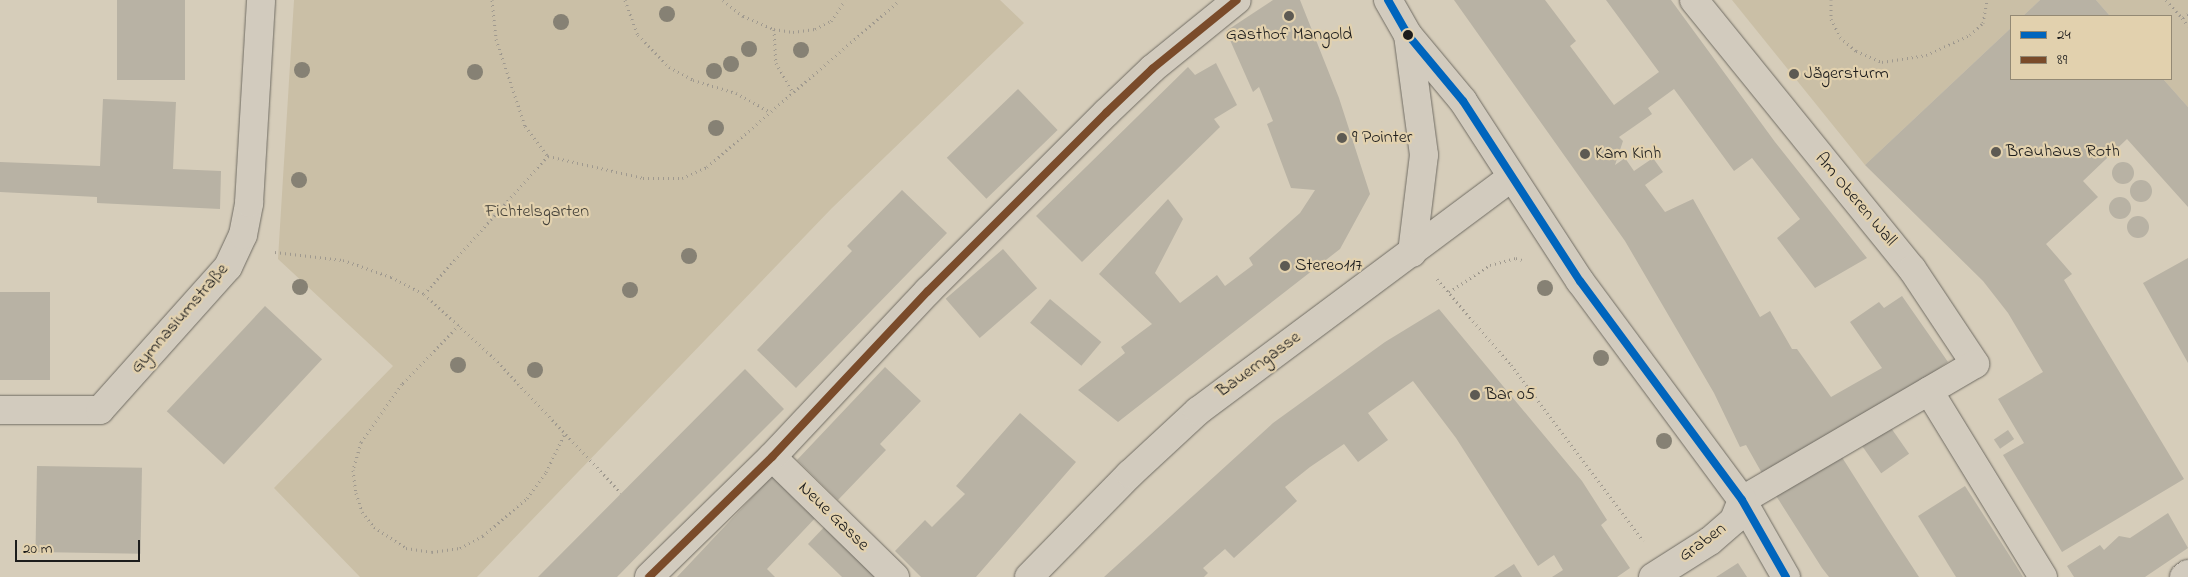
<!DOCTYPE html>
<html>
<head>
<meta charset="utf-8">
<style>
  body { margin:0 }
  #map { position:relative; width:2188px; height:577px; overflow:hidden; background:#d6cdba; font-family:"Indie Flower",sans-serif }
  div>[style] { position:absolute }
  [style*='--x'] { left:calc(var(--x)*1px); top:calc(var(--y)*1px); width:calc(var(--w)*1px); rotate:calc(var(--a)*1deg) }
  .green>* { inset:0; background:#cabfa6 }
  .building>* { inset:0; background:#b8b2a4; transform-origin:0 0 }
  .round { border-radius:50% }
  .path>* { height:3px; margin-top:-1.5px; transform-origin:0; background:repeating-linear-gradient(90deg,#9f998f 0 1px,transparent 0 5px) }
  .roads { filter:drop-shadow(0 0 1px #706c63) drop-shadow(0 0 1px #706c63) }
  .minor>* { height:28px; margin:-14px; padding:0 14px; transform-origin:14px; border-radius:14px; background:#d2cbbe }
  .bus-1>* { height:8px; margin:-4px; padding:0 4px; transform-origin:4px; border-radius:4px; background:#0065bd }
  .bus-2>* { height:8px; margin:-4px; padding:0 4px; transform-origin:4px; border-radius:4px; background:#7a4b2a }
  .trees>* { width:16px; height:16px; margin:-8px; border-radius:50%; background:#868174 }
  .dots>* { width:14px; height:14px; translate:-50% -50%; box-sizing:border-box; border:2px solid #e2d1ae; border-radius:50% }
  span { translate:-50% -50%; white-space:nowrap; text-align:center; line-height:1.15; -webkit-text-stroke:4.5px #e2d1ae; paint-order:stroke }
  .poi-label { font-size:18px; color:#1c1c1c }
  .left { translate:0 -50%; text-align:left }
  .street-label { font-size:18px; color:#1c1c1c }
  .park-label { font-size:18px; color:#45423a }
  .legend { position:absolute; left:2010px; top:15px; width:162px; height:65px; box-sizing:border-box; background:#e2d1ae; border:1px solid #938974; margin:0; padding:6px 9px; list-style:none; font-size:15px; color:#1c1c1c }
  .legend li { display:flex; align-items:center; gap:10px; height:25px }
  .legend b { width:25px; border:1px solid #938974 }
  .scale { position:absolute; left:15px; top:540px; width:125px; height:22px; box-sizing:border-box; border:2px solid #1c1c1c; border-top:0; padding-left:6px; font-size:15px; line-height:18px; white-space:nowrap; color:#1c1c1c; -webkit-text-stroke:4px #e2d1ae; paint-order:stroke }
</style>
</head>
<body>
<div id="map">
  <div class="green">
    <div style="clip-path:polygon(294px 0,1000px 0,1024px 23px,832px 208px,477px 577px,360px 577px,274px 488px,393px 366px,278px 259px)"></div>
    <div style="clip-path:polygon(1732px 0,2040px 0,2023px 16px,2012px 16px,2012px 27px,1865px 165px)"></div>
    <div style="clip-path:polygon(2096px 0,2188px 0,2188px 107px,2163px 79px,2172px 79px,2172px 16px,2110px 16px)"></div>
  </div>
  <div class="building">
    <div style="left:117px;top:0;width:68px;height:80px"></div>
    <div style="clip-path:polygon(1273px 0,1300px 0,1339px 98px,1370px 194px,1340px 249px,1118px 422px,1078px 390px,1125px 353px,1121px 347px,1152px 324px,1099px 274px,1168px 199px,1183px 219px,1155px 273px,1180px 303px,1217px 275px,1225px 286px,1253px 265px,1249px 258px,1300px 213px,1315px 190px,1291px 188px,1267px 124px,1273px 121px,1259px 87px,1253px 92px,1226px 31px)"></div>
    <div style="clip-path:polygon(1454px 0,1545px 0,1576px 41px,1570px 46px,1614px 105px,1659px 72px,1606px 0,1671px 0,1775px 142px,1867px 258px,1815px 288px,1777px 238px,1800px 219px,1752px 158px,1734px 171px,1674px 89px,1648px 108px,1652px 114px,1619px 137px,1623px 141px,1615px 165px,1625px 158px,1634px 171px,1653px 158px,1663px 172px,1645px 185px,1665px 212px,1693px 199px,1760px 317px,1770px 311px,1792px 349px,1797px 349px,1831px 397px,1882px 368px,1850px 322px,1879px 302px,1884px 308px,1902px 296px,1948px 362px,1901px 395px,1763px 475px,1746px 445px,1740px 447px,1714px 393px,1625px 241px)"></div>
    <div style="clip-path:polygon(2040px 0,2096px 0,2110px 16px,2023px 16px)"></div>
    <div style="clip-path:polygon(2012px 27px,2012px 79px,2163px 79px,2188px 107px,2188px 207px,2127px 139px,2083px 181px,2098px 197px,2046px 244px,2072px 274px,2064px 280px,2184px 479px,2062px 552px,2003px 455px,2024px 443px,1998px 399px,2043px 372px,2008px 313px,1983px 281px,1865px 165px)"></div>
    <div style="clip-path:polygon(1216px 63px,1237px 105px,1214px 119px,1220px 127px,1082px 262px,1036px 216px,1188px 67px,1195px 75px)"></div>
    <div style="left:1018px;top:89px;width:57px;height:99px;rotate:46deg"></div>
    <div style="clip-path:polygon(103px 99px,176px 102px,173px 169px,221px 171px,220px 209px,97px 203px,97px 197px,0 192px,0 162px,100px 166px)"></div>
    <div class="round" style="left:2112px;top:162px;width:22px;height:22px"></div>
    <div class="round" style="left:2130px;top:180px;width:22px;height:22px"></div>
    <div style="clip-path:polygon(902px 190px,947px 233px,796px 388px,757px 350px,852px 251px,847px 246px)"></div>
    <div class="round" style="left:2109px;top:197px;width:22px;height:22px"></div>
    <div class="round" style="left:2127px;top:216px;width:22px;height:22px"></div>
    <div style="left:1003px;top:249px;width:52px;height:76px;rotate:49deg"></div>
    <div style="clip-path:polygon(2188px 258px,2188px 363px,2143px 283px)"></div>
    <div style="left:0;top:292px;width:50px;height:88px"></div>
    <div style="left:1050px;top:299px;width:67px;height:31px;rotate:40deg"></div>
    <div style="left:265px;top:306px;width:78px;height:144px;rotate:43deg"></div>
    <div style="clip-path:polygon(1439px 309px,1582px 481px,1607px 520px,1601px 525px,1630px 568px,1617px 577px,1552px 577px,1563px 570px,1554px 555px,1538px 566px,1456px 438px,1413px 381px,1368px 413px,1388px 440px,1358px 462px,1344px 444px,1310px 467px,1285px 487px,1297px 501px,1234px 558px,1225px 549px,1203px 568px,1208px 573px,1204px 577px,1104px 577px,1273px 423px,1385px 342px)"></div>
    <div style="clip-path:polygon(885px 367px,921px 401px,880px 444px,886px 450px,838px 500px,797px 460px)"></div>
    <div style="clip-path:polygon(745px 369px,784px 409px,661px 532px,617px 577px,538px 577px)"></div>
    <div style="clip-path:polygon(1020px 413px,1076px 462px,976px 577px,921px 577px,895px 551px,925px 520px,932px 527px,965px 494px,956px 486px)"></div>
    <div style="left:1889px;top:425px;width:35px;height:34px;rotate:55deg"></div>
    <div style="left:2008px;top:430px;width:11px;height:17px;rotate:56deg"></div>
    <div style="clip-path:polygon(1838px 451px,1887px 528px,1919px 577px,1829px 577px,1822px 568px,1773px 491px)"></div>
    <div style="left:37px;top:466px;width:105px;height:86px;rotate:1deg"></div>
    <div style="clip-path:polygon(775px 473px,819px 514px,767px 569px,775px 577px,677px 577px)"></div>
    <div style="clip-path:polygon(1965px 486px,2015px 564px,2023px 577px,1956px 577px,1918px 516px)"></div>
    <div style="clip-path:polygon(2168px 513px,2188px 548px,2145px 577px,2074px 577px,2067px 566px,2100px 545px,2104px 550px,2119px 536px,2130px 538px)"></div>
    <div style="clip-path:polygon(830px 521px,888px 577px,842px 577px,808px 544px)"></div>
    <div style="clip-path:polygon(1738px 563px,1747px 577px,1716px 577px)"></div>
    <div style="clip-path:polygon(1514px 564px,1522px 577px,1494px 577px)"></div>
  </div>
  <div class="path">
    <div style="--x:492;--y:0;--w:39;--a:84"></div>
    <div style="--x:496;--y:39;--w:92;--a:71.6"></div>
    <div style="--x:525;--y:126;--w:38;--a:53"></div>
    <div style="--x:548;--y:156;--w:98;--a:13"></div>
    <div style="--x:643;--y:178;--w:39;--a:0"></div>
    <div style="--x:682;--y:178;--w:27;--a:-24"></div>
    <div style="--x:707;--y:167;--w:255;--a:-40.9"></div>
    <div style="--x:625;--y:0;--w:37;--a:70"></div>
    <div style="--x:638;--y:35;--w:45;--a:45.9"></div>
    <div style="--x:669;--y:67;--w:27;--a:28"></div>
    <div style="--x:693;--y:80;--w:45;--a:16.8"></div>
    <div style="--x:736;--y:93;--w:39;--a:29"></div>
    <div style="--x:723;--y:0;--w:26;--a:39"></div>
    <div style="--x:743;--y:16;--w:34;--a:23"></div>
    <div style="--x:774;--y:29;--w:19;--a:9"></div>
    <div style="--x:793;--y:32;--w:22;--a:-8"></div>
    <div style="--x:815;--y:29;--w:18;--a:-27"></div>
    <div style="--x:831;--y:21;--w:25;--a:-56"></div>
    <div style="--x:1831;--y:0;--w:19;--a:90"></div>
    <div style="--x:1831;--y:19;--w:20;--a:63"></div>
    <div style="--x:1840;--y:37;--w:21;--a:41"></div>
    <div style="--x:1856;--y:51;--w:28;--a:23"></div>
    <div style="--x:1882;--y:62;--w:45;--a:-9"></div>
    <div style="--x:1926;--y:55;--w:48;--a:-24.4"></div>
    <div style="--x:1970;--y:35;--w:18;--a:-43"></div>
    <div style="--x:1983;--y:23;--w:23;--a:-80"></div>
    <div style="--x:2166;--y:0;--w:24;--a:48"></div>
    <div style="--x:2188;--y:14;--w:7;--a:146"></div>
    <div style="--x:2182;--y:18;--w:10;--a:53"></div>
    <div style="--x:774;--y:29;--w:34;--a:87"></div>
    <div style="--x:776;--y:63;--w:34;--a:60"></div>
    <div style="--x:275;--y:252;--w:68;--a:6.7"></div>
    <div style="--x:343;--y:260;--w:51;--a:19.5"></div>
    <div style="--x:391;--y:277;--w:37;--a:27"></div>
    <div style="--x:424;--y:294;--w:95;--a:42.4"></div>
    <div style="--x:494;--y:358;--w:185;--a:46.7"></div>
    <div style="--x:1437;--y:279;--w:113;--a:49.3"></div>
    <div style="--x:1511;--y:365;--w:220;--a:53.1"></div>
    <div style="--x:1449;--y:292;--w:49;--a:-33.4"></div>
    <div style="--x:1490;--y:265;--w:27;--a:-15"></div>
    <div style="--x:1516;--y:258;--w:6;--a:18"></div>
    <div style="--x:424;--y:294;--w:186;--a:-48.1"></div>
    <div style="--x:459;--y:325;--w:82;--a:134"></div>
    <div style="--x:402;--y:384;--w:71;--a:125.3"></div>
    <div style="--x:361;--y:442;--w:29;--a:106"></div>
    <div style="--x:353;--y:470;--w:23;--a:83"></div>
    <div style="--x:356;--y:493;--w:20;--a:72"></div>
    <div style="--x:362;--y:512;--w:19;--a:51"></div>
    <div style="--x:374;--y:527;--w:38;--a:33"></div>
    <div style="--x:406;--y:548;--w:26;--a:9"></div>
    <div style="--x:432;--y:552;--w:28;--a:-8"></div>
    <div style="--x:460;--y:548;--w:26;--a:-28"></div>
    <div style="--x:483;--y:536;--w:58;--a:-40.8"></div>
    <div style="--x:527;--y:498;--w:32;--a:-54"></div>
    <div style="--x:546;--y:472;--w:41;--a:-64.1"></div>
  </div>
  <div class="roads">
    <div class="minor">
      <div style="--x:1388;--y:0;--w:40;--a:60.3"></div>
      <div style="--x:1408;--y:35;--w:86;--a:50.2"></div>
      <div style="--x:1463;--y:101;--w:215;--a:57"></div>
      <div style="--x:1580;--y:281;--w:272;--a:53.5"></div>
      <div style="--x:1742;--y:500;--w:89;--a:60.3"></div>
      <div style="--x:1694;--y:0;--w:346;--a:51"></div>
      <div style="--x:1912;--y:269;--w:114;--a:56.4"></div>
      <div style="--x:1975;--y:364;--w:270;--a:149.7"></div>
      <div style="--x:1408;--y:35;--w:121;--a:82.4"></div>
      <div style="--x:1424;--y:155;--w:99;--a:97"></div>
      <div style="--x:1929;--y:391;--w:218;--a:58.5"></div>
      <div style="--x:0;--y:410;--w:100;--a:0"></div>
      <div style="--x:100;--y:410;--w:192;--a:-48.2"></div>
      <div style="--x:228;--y:267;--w:35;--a:-65"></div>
      <div style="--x:243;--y:235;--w:33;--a:-79"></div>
      <div style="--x:249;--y:203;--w:203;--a:-86.6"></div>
      <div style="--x:772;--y:457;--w:172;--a:44.3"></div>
      <div style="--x:649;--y:577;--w:172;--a:-44.3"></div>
      <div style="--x:772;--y:457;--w:228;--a:-46.8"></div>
      <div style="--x:928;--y:291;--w:252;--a:-45"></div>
      <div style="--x:1106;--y:113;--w:64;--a:-43.7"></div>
      <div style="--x:1152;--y:69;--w:109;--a:-39.1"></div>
      <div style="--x:1029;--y:577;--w:144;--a:-45.6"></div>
      <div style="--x:1130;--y:474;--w:93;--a:-42.8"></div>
      <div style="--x:1198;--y:411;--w:390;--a:-36.7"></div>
      <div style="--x:1653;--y:577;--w:67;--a:-32.3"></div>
      <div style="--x:1710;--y:541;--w:32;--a:-41"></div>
      <div style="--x:1734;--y:520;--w:22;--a:-68"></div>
      <div style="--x:2184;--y:577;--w:5;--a:-37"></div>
    </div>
  </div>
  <div class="bus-1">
    <div style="--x:1388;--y:0;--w:40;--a:60.3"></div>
    <div style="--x:1408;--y:35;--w:86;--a:50.2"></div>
    <div style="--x:1463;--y:101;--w:215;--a:57"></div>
    <div style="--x:1580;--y:281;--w:272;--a:53.5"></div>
    <div style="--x:1742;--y:500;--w:89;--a:60.3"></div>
  </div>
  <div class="bus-2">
    <div style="--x:649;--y:577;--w:172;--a:-44.3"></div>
    <div style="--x:772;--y:457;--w:228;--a:-46.8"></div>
    <div style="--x:928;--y:291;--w:252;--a:-45"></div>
    <div style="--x:1106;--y:113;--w:64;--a:-43.7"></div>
    <div style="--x:1152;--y:69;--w:109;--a:-39.1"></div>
  </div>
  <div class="trees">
    <div style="left:667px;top:14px"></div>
    <div style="left:561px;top:22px"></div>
    <div style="left:749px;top:49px"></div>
    <div style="left:801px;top:50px"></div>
    <div style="left:731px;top:64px"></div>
    <div style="left:302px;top:70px"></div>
    <div style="left:714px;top:71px"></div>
    <div style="left:475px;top:72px"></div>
    <div style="left:716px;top:128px"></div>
    <div style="left:299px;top:180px"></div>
    <div style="left:689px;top:256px"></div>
    <div style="left:300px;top:287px"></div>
    <div style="left:1545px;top:288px"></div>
    <div style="left:630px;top:290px"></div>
    <div style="left:1601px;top:358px"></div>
    <div style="left:458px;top:365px"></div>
    <div style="left:535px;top:370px"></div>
    <div style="left:1664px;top:441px"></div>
  </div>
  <div class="dots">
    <div style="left:1289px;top:16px;background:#5d5a53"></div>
    <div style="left:1408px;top:35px;background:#1c1c1c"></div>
    <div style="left:1794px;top:74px;background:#5d5a53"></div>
    <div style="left:1342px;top:138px;background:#5d5a53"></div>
    <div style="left:1996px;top:152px;background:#5d5a53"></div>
    <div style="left:1585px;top:154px;background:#5d5a53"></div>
    <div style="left:1285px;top:266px;background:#5d5a53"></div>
    <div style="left:1475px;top:395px;background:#5d5a53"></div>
  </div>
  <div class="poi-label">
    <span style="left:1289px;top:35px">Gasthof Mangold</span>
    <span class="left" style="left:1804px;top:74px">Jägersturm</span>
    <span class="left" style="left:1352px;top:138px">9 Pointer</span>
    <span class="left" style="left:2006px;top:152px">Brauhaus Roth</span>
    <span class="left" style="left:1595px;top:154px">Kam Kinh</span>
    <span class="left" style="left:1295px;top:266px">Stereo117</span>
    <span class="left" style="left:1485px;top:395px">Bar 05</span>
  </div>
  <div class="street-label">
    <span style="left:1855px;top:200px;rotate:50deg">Am Oberen Wall</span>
    <span style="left:180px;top:319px;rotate:-49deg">Gymnasiumstraße</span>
    <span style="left:1259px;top:365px;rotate:-36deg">Bauerngasse</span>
    <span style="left:833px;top:517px;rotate:44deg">Neue Gasse</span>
    <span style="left:1703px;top:543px;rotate:-36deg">Graben</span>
  </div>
  <div class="park-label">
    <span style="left:537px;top:212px">Fichtelsgarten</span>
  </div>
  <ul class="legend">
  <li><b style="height:6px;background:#0065bd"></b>24</li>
  <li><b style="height:6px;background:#7a4b2a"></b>89</li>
  </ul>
  <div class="scale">20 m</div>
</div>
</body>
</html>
